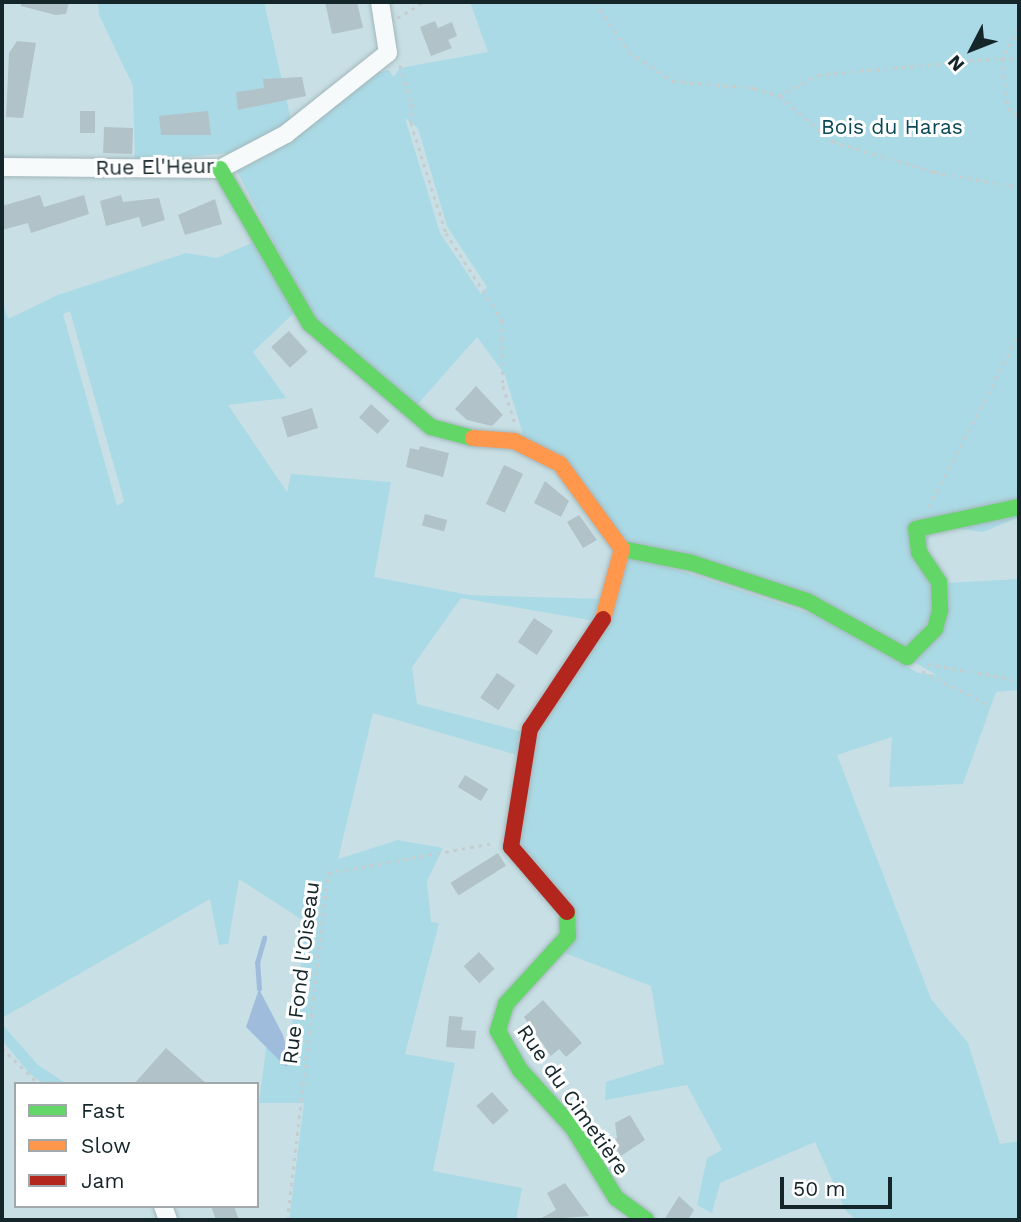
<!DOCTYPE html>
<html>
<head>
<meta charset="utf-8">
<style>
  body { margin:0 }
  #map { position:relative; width:1021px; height:1222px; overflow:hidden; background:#c8e0e5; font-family:"Work Sans",sans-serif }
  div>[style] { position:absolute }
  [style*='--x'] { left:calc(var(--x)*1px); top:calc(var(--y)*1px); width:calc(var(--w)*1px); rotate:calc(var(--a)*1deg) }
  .green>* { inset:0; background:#aadae5 }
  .water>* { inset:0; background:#a0bcdd }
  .stream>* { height:4.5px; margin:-2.25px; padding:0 2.25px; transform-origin:2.25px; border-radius:2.25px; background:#a0bcdd }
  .building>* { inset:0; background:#b1c2c8; transform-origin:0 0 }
  .path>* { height:2.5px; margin-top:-1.25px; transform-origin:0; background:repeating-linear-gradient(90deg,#c6cdce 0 3.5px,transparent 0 8.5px) }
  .roads { filter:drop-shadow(0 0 2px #a3b6ba) drop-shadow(0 0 2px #a3b6ba) }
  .street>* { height:18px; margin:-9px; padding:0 9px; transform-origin:9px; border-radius:9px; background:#f7fafb }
  .fast>* { height:16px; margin:-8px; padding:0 8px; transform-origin:8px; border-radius:8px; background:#63d668 }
  .slow>* { height:16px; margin:-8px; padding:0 8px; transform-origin:8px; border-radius:8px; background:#ff974d }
  .jam>* { height:16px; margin:-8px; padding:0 8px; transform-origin:8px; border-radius:8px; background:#b3261e }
  span { translate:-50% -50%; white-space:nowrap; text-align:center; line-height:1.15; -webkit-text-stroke:6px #fff; paint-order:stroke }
  .park-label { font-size:21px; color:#094a56 }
  .street-label { font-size:21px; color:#15262a }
  .frame { position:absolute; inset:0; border:4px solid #15262a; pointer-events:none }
  .legend { position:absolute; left:14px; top:1082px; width:245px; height:126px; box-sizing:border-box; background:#fff; border:2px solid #a1a8aa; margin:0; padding:9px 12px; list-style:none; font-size:21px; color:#15262a }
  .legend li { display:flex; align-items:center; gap:14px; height:35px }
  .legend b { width:35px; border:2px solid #a1a8aa }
  .north { position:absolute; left:937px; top:14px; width:70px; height:70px; -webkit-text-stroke:5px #fff; paint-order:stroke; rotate:228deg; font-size:19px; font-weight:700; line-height:28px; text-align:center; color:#15262a }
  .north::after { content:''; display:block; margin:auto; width:24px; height:32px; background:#15262a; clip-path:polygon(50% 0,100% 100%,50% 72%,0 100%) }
  .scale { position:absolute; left:780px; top:1177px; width:112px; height:32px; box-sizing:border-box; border:4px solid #15262a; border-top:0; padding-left:9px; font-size:21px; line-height:24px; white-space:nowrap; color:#15262a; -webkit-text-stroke:5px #fff; paint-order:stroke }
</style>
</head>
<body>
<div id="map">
  <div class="green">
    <div style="clip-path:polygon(98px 2px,264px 2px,291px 120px,261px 144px,238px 152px,135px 162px,133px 86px,99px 15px)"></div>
    <div style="clip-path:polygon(evenodd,470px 2px,1019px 2px,1019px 517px,983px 532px,933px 525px,921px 566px,935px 591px,933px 615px,905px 652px,804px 591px,622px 541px,524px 438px,505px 375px,477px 337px,417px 405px,315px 322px,237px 171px,270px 154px,362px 78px,388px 70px,394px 77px,400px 68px,488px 52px,470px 2px,405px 118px,418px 128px,447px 226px,487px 287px,481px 294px,440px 233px,405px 118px)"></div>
    <div style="clip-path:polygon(evenodd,258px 240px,296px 311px,253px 352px,286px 398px,228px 405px,287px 492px,291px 474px,391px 482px,374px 577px,469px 595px,604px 599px,595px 621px,461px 598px,412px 667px,417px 704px,523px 732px,517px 755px,373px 713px,338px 859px,398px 840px,443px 848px,427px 881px,431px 922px,439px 923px,405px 1054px,455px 1063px,433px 1171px,522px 1188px,516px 1220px,289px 1220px,304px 1103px,259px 1103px,267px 1041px,289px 1046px,307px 923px,239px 879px,228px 944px,219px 945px,210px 899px,2px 1018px,2px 301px,8px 319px,58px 295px,186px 253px,217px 258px,258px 240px,70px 311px,124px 501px,117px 506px,63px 314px,70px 311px)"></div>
    <div style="clip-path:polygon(635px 556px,826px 619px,918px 673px,937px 675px,912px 661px,946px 583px,1019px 579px,1019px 690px,996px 692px,963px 784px,889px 787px,892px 737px,837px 755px,931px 999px,968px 1043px,1000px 1144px,1019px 1141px,1019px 1220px,856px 1220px,846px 1211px,815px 1142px,720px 1183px,712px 1213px,697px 1205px,707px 1158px,722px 1150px,687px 1085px,605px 1100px,606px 1082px,664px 1064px,651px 986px,562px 952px,575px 938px,518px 838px,533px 730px,622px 560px)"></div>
    <div style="clip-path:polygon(2px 1024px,38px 1065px,67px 1084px,44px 1084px,30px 1074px,2px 1040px)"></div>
  </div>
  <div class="water">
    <div style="clip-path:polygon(259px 989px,283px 1035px,290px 1062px,286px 1067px,246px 1027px)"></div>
  </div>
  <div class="stream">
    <div style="--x:259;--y:989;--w:26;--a:-94"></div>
    <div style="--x:257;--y:963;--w:26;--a:-74"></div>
  </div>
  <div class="building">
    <div style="clip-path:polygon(21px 2px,69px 2px,66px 14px,56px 15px,21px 6px)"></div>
    <div style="clip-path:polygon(325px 2px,357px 2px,363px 28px,332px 34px)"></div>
    <div style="clip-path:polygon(435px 21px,438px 28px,452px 22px,457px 36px,448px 40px,452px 48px,431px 56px,420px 27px)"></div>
    <div style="clip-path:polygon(17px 41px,36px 43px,23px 118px,6px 117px,9px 53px)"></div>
    <div style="clip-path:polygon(302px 77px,306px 96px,238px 110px,236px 92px,264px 88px,263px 79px)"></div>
    <div style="left:80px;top:111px;width:15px;height:22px"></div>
    <div style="clip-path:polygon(208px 111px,211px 135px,161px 135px,159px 116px)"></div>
    <div style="left:104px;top:127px;width:29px;height:26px;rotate:2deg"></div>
    <div style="clip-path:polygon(40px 195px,44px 207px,84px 195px,89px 214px,31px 233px,28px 223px,2px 230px,2px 206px)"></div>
    <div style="clip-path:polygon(121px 195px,123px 202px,159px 198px,165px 220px,142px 227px,139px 217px,106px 226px,100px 201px)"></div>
    <div style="clip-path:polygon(215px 199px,222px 224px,185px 235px,178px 215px)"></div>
    <div style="left:289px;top:331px;width:28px;height:24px;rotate:48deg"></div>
    <div style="clip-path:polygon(476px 386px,503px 415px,492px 426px,467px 420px,455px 409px)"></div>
    <div style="left:371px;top:404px;width:25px;height:18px;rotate:42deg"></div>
    <div style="left:312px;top:408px;width:21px;height:32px;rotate:73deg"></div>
    <div style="clip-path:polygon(420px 446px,449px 453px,443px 477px,406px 467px,410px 448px,419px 450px)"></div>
    <div style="left:504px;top:465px;width:21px;height:43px;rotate:25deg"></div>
    <div style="clip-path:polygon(545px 481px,569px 501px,561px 517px,534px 503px)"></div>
    <div style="left:425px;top:514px;width:23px;height:12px;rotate:15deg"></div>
    <div style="clip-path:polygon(579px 515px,597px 540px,583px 548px,567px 522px)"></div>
    <div style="left:534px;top:618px;width:23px;height:29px;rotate:34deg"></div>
    <div style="left:497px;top:673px;width:22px;height:30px;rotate:34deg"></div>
    <div style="left:465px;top:775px;width:27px;height:14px;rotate:31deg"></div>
    <div style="left:498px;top:853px;width:15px;height:56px;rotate:58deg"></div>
    <div style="left:479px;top:952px;width:23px;height:21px;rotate:47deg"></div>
    <div style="clip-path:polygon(543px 1000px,582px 1043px,566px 1057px,559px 1049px,551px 1056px,524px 1017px)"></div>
    <div style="clip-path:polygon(449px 1016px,463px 1017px,461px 1030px,476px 1031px,474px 1049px,446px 1047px)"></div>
    <div style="clip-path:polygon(166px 1048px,207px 1084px,134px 1084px)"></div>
    <div style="left:492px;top:1092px;width:25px;height:21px;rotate:48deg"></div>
    <div style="clip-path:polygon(630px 1115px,645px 1140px,621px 1156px,611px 1141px,617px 1138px,615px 1123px)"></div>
    <div style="clip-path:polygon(565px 1183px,589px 1216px,538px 1220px,556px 1210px,547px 1193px)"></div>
    <div style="clip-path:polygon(679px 1196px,694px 1210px,688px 1220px,664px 1220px)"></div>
    <div style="clip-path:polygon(211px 1206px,234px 1206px,239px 1220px,216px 1220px)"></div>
  </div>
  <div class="path">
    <div style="--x:595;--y:2;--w:60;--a:55.8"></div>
    <div style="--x:629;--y:52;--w:53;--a:33.4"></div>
    <div style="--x:673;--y:81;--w:81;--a:4.9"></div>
    <div style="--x:754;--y:88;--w:26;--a:18"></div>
    <div style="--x:779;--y:96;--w:70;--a:40.3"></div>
    <div style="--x:832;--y:141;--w:107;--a:16.9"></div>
    <div style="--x:934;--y:172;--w:86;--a:10"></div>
    <div style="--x:397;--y:18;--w:31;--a:-31"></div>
    <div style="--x:1019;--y:29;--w:34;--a:120"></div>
    <div style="--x:1002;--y:58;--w:17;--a:3"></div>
    <div style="--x:400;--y:65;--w:41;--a:72.9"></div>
    <div style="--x:412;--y:104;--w:19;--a:93"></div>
    <div style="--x:411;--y:123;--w:115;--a:72.3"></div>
    <div style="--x:446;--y:233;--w:103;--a:57.2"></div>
    <div style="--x:502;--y:320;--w:66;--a:89.1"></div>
    <div style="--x:503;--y:386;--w:39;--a:72"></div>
    <div style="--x:779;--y:96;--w:43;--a:-28.9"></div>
    <div style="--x:817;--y:75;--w:186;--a:-5.3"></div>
    <div style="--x:1002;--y:58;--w:50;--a:83.2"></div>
    <div style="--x:1008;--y:108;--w:14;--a:36"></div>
    <div style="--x:928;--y:507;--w:195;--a:-62.3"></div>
    <div style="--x:927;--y:664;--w:93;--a:9.9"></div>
    <div style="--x:922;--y:671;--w:73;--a:26.9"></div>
    <div style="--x:2;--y:1048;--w:52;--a:44.2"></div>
    <div style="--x:287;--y:1220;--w:349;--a:-83.3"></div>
    <div style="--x:328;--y:873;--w:168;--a:-10.3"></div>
    <div style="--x:699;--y:1220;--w:2;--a:-63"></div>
  </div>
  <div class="roads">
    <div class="street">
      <div style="--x:2;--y:167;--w:218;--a:0.5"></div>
      <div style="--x:220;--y:169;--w:75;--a:-27.9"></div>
      <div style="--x:286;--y:134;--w:130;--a:-38.5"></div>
      <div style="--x:388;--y:53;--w:52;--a:-98.9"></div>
      <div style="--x:163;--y:1206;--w:15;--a:70"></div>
    </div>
    <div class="fast">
      <div style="--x:220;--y:169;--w:179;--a:59.9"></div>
      <div style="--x:310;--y:324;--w:159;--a:40.4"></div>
      <div style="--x:431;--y:427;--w:43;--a:14.7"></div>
      <div style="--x:622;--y:549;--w:71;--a:11.3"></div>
      <div style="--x:692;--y:563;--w:121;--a:18.3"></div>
      <div style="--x:807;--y:601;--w:115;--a:29.2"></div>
      <div style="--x:907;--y:657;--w:40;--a:-45"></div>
      <div style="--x:935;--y:629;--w:20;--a:-75"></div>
      <div style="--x:940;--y:610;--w:28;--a:-92"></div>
      <div style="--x:939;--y:582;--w:36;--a:-124"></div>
      <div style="--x:919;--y:552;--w:23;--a:-97"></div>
      <div style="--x:916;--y:529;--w:105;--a:-12.1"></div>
      <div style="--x:567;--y:912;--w:24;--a:88"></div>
      <div style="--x:568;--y:936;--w:92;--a:132.4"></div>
      <div style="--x:506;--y:1004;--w:28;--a:107"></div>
      <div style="--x:498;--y:1031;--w:45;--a:60.6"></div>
      <div style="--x:520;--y:1070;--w:79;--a:47.6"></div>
      <div style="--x:573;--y:1128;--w:82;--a:58.4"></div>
      <div style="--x:616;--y:1198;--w:37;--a:36"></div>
    </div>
    <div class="slow">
      <div style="--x:473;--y:438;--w:41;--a:4.2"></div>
      <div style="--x:514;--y:441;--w:51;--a:26.6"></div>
      <div style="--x:560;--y:464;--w:105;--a:53.9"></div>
      <div style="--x:622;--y:549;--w:73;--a:105.2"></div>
    </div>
    <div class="jam">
      <div style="--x:567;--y:912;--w:86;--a:-130.7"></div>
      <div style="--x:511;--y:847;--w:120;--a:-80.9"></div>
      <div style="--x:530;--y:729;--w:132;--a:-56.4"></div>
    </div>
  </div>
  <div class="park-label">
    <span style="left:892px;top:127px">Bois du Haras</span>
  </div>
  <div class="street-label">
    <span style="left:155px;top:167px;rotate:-1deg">Rue El'Heur</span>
    <span style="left:301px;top:973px;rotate:-83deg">Rue Fond l'Oiseau</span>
    <span style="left:573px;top:1100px;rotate:55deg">Rue du Cimetière</span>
  </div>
  <div class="frame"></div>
  <ul class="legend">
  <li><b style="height:9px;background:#63d668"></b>Fast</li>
  <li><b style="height:9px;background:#ff974d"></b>Slow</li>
  <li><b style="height:9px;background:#b3261e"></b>Jam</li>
  </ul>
  <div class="north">N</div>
  <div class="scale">50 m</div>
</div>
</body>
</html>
